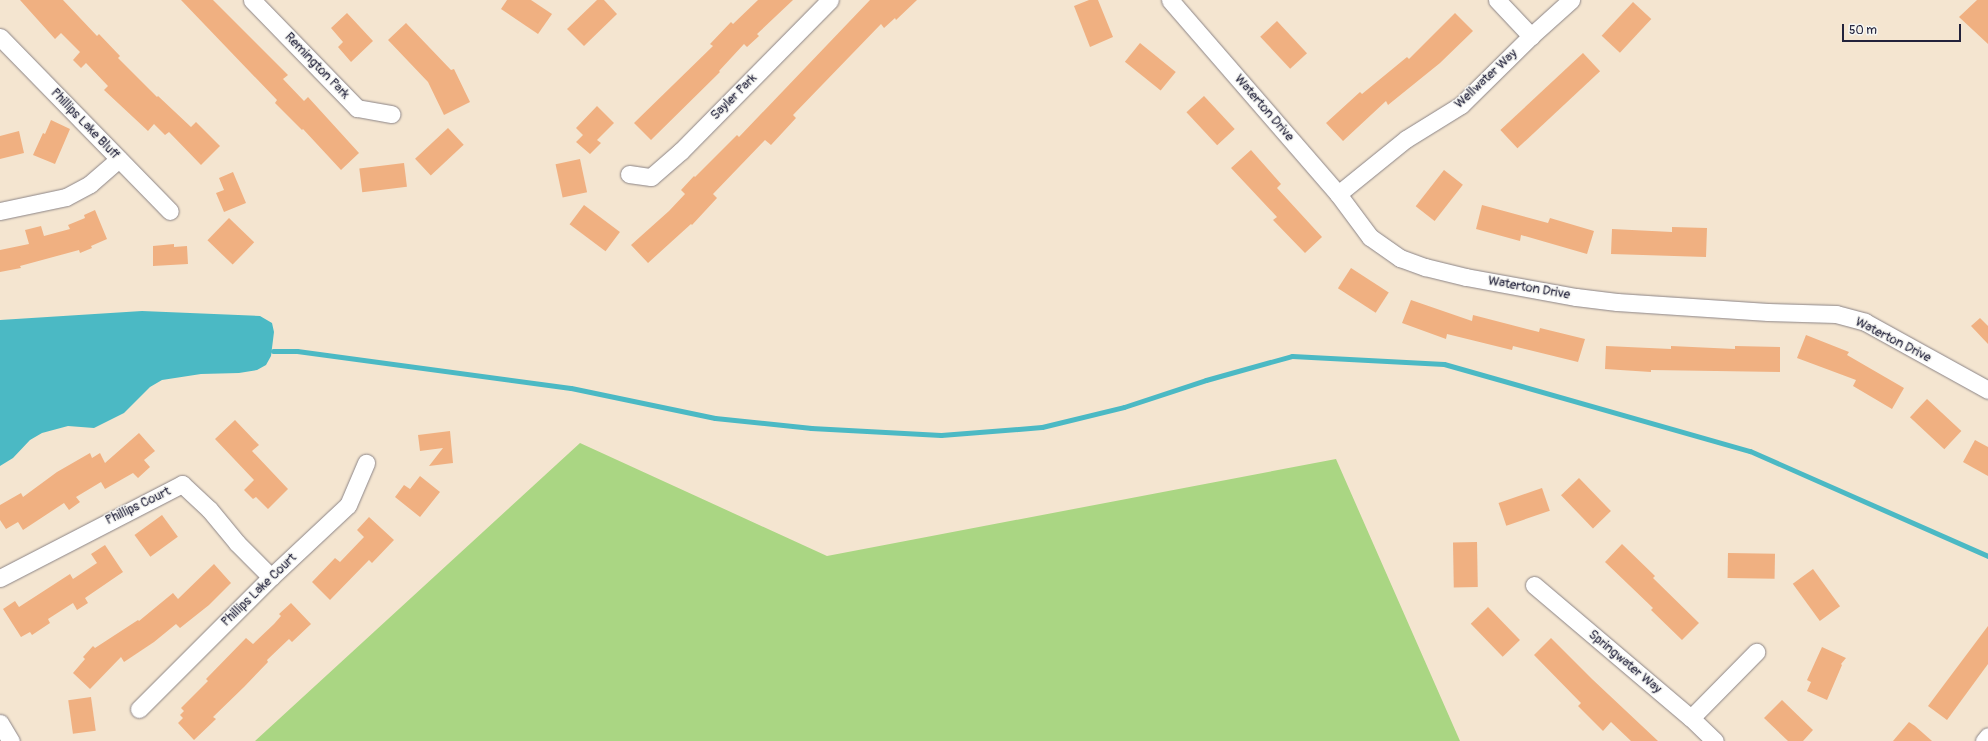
<!DOCTYPE html>
<html>
<head>
<meta charset="utf-8">
<style>
  body { margin:0 }
  #map { position:relative; width:1988px; height:741px; overflow:hidden; background:#f4e5d0; font-family:Pangolin,sans-serif }
  div>[style] { position:absolute }
  [style*='--x'] { left:calc(var(--x)*1px); top:calc(var(--y)*1px); width:calc(var(--w)*1px); rotate:calc(var(--a)*1deg) }
  .green>* { inset:0; background:#aad683 }
  .water>* { inset:0; background:#4bb9c4 }
  .stream>* { height:5px; margin:-2.5px; padding:0 2.5px; transform-origin:2.5px; border-radius:2.5px; background:#4bb9c4 }
  .building>* { inset:0; background:#f0b081; transform-origin:0 0 }
  .roads { filter:drop-shadow(0 0 1px #8b8486) drop-shadow(0 0 1px #8b8486) }
  .minor>* { height:17px; margin:-8.5px; padding:0 8.5px; transform-origin:8.5px; border-radius:8.5px; background:#fff }
  span { translate:-50% -50%; white-space:nowrap; text-align:center; line-height:1.15; -webkit-text-stroke:3px #f6f6f2; paint-order:stroke }
  .street-label { font-size:13px; color:#22223b }
  .scale { position:absolute; left:1842px; top:24px; width:119px; height:18px; box-sizing:border-box; border:2px solid #22223b; border-top:0; padding-left:5px; font-size:12px; line-height:14px; white-space:nowrap; color:#22223b; -webkit-text-stroke:3px #f6f6f2; paint-order:stroke }
</style>
</head>
<body>
<div id="map">
  <div class="green">
    <div style="clip-path:polygon(580px 443px,827px 556px,1336px 459px,1460px 741px,255px 741px)"></div>
  </div>
  <div class="water">
    <div style="clip-path:polygon(142px 311px,260px 316px,272px 323px,274px 332px,271px 356px,266px 365px,257px 370px,239px 373px,201px 374px,162px 380px,150px 387px,124px 413px,94px 428px,68px 426px,42px 433px,30px 440px,13px 458px,0 466px,0 320px)"></div>
  </div>
  <div class="stream">
    <div style="--x:273;--y:351;--w:24;--a:0"></div>
    <div style="--x:297;--y:351;--w:276;--a:7.7"></div>
    <div style="--x:571;--y:388;--w:147;--a:11.8"></div>
    <div style="--x:715;--y:418;--w:97;--a:5.9"></div>
    <div style="--x:811;--y:428;--w:130;--a:3.1"></div>
    <div style="--x:941;--y:435;--w:101;--a:-4.5"></div>
    <div style="--x:1042;--y:427;--w:84;--a:-13.7"></div>
    <div style="--x:1124;--y:407;--w:86;--a:-18.2"></div>
    <div style="--x:1206;--y:380;--w:89;--a:-15.6"></div>
    <div style="--x:1292;--y:356;--w:152;--a:3"></div>
    <div style="--x:1444;--y:364;--w:318;--a:15.9"></div>
    <div style="--x:1750;--y:451;--w:260;--a:23.8"></div>
  </div>
  <div class="building">
    <div style="clip-path:polygon(20px 0,63px 0,97px 36px,99px 34px,120px 56px,118px 58px,157px 97px,158px 96px,191px 127px,196px 122px,220px 146px,201px 165px,169px 132px,165px 135px,154px 124px,148px 131px,104px 90px,108px 86px,86px 63px,81px 68px,73px 60px,80px 52px,61px 33px,55px 39px)"></div>
    <div style="clip-path:polygon(181px 0,213px 0,288px 75px,283px 79px,304px 101px,308px 97px,359px 153px,341px 170px,303px 129px,302px 130px,275px 103px,277px 100px)"></div>
    <div style="clip-path:polygon(507px 0,531px 0,552px 14px,538px 34px,501px 9px)"></div>
    <div style="clip-path:polygon(597px 0,604px 0,617px 14px,584px 46px,567px 29px)"></div>
    <div style="clip-path:polygon(758px 0,793px 0,757px 34px,759px 36px,747px 47px,744px 44px,719px 71px,720px 72px,651px 140px,634px 123px,713px 46px,710px 44px,731px 22px,733px 24px)"></div>
    <div style="clip-path:polygon(870px 0,917px 0,896px 20px,895px 18px,884px 28px,881px 24px,793px 115px,796px 118px,771px 145px,765px 140px,713px 194px,717px 198px,692px 225px,691px 224px,648px 263px,631px 245px,669px 211px,685px 194px,681px 190px,694px 176px,695px 177px,737px 135px,739px 137px)"></div>
    <div style="clip-path:polygon(1089px 0,1098px 0,1113px 37px,1090px 47px,1074px 6px)"></div>
    <div style="clip-path:polygon(1977px 0,1988px 0,1988px 44px,1959px 17px)"></div>
    <div style="left:1633px;top:2px;width:25px;height:46px;rotate:43deg"></div>
    <div style="clip-path:polygon(347px 13px,373px 41px,351px 62px,338px 47px,343px 42px,331px 28px)"></div>
    <div style="clip-path:polygon(1455px 13px,1473px 31px,1440px 63px,1388px 105px,1386px 101px,1343px 141px,1326px 123px,1360px 92px,1362px 94px,1407px 57px,1409px 59px)"></div>
    <div style="left:1277px;top:21px;width:44px;height:23px;rotate:47deg"></div>
    <div style="clip-path:polygon(406px 23px,451px 70px,454px 69px,470px 102px,444px 115px,428px 82px,388px 40px)"></div>
    <div style="left:1140px;top:43px;width:46px;height:24px;rotate:39deg"></div>
    <div style="left:1583px;top:53px;width:25px;height:113px;rotate:47deg"></div>
    <div style="left:1204px;top:96px;width:45px;height:24px;rotate:47deg"></div>
    <div style="clip-path:polygon(597px 106px,614px 123px,597px 140px,601px 143px,590px 154px,576px 142px,583px 135px,576px 128px)"></div>
    <div style="clip-path:polygon(51px 120px,70px 129px,55px 164px,33px 155px,43px 133px,45px 134px)"></div>
    <div style="left:448px;top:128px;width:23px;height:45px;rotate:47deg"></div>
    <div style="clip-path:polygon(19px 131px,24px 153px,0 159px,0 136px)"></div>
    <div style="clip-path:polygon(1251px 150px,1281px 184px,1277px 188px,1322px 237px,1305px 253px,1273px 220px,1277px 217px,1231px 168px)"></div>
    <div style="left:580px;top:159px;width:34px;height:25px;rotate:78deg"></div>
    <div style="left:404px;top:163px;width:24px;height:45px;rotate:83deg"></div>
    <div style="left:1444px;top:170px;width:24px;height:46px;rotate:38deg"></div>
    <div style="clip-path:polygon(233px 172px,246px 203px,224px 212px,216px 193px,224px 190px,219px 178px)"></div>
    <div style="left:584px;top:205px;width:45px;height:24px;rotate:37deg"></div>
    <div style="clip-path:polygon(1482px 205px,1548px 223px,1550px 218px,1594px 231px,1587px 254px,1521px 235px,1520px 241px,1476px 229px)"></div>
    <div style="clip-path:polygon(95px 210px,107px 239px,91px 246px,92px 248px,80px 253px,79px 250px,20px 266px,21px 268px,0 272px,0 250px,29px 244px,25px 230px,41px 226px,44px 236px,70px 229px,68px 225px,85px 218px,84px 215px)"></div>
    <div style="left:229px;top:218px;width:35px;height:31px;rotate:44deg"></div>
    <div style="clip-path:polygon(1672px 227px,1707px 228px,1706px 257px,1611px 254px,1612px 229px,1672px 232px)"></div>
    <div style="clip-path:polygon(174px 244px,174px 247px,187px 246px,188px 264px,153px 266px,153px 246px)"></div>
    <div style="left:1351px;top:268px;width:45px;height:24px;rotate:33deg"></div>
    <div style="clip-path:polygon(1411px 300px,1472px 321px,1473px 315px,1539px 332px,1540px 328px,1585px 339px,1578px 362px,1513px 346px,1512px 350px,1447px 334px,1446px 339px,1402px 323px)"></div>
    <div style="clip-path:polygon(1980px 318px,1988px 326px,1988px 344px,1971px 326px)"></div>
    <div style="clip-path:polygon(1806px 335px,1849px 352px,1847px 355px,1904px 388px,1892px 409px,1853px 386px,1856px 380px,1797px 358px)"></div>
    <div style="clip-path:polygon(1606px 346px,1671px 349px,1671px 346px,1735px 349px,1735px 346px,1780px 347px,1780px 372px,1651px 370px,1651px 372px,1605px 369px)"></div>
    <div style="left:1927px;top:399px;width:47px;height:25px;rotate:43deg"></div>
    <div style="clip-path:polygon(235px 420px,259px 445px,252px 451px,288px 489px,268px 509px,256px 497px,253px 499px,244px 490px,254px 480px,215px 439px)"></div>
    <div style="clip-path:polygon(450px 431px,453px 463px,429px 466px,443px 448px,420px 451px,418px 435px)"></div>
    <div style="clip-path:polygon(139px 433px,155px 451px,144px 460px,150px 467px,138px 478px,133px 473px,105px 489px,101px 482px,76px 497px,80px 502px,69px 510px,64px 503px,23px 530px,18px 522px,6px 529px,0 520px,0 505px,21px 493px,23px 497px,57px 472px,90px 453px,92px 458px,100px 453px,105px 463px)"></div>
    <div style="clip-path:polygon(1975px 440px,1988px 447px,1988px 476px,1963px 462px)"></div>
    <div style="clip-path:polygon(420px 476px,440px 492px,420px 517px,395px 497px,404px 485px,410px 489px)"></div>
    <div style="left:1579px;top:478px;width:46px;height:25px;rotate:46deg"></div>
    <div style="left:1542px;top:488px;width:24px;height:46px;rotate:71deg"></div>
    <div style="left:162px;top:515px;width:27px;height:34px;rotate:54deg"></div>
    <div style="clip-path:polygon(369px 517px,394px 540px,372px 563px,369px 560px,330px 600px,312px 582px,335px 558px,340px 562px,364px 537px,357px 530px)"></div>
    <div style="left:1477px;top:542px;width:45px;height:24px;rotate:89deg"></div>
    <div style="clip-path:polygon(1622px 544px,1655px 576px,1653px 578px,1699px 623px,1682px 640px,1651px 610px,1653px 608px,1605px 562px)"></div>
    <div style="clip-path:polygon(105px 545px,123px 572px,85px 598px,88px 603px,77px 610px,73px 603px,48px 619px,50px 623px,32px 635px,30px 632px,21px 637px,3px 609px,15px 601px,19px 607px,70px 574px,73px 579px,97px 563px,91px 554px)"></div>
    <div style="left:1728px;top:553px;width:47px;height:25px;rotate:1deg"></div>
    <div style="clip-path:polygon(214px 564px,231px 583px,209px 605px,180px 628px,176px 624px,154px 642px,124px 662px,121px 657px,90px 689px,73px 673px,85px 659px,83px 657px,93px 646px,95px 648px,138px 620px,139px 621px,173px 593px,178px 599px)"></div>
    <div style="left:1813px;top:569px;width:46px;height:25px;rotate:54deg"></div>
    <div style="clip-path:polygon(291px 603px,311px 624px,292px 642px,289px 639px,267px 660px,268px 662px,244px 687px,213px 717px,216px 719px,194px 740px,178px 723px,183px 718px,180px 715px,184px 711px,181px 708px,208px 681px,206px 679px,246px 638px,253px 644px,274px 624px,281px 616px,279px 614px)"></div>
    <div style="left:1488px;top:607px;width:46px;height:24px;rotate:46deg"></div>
    <div style="clip-path:polygon(1988px 626px,1988px 664px,1947px 720px,1928px 706px)"></div>
    <div style="clip-path:polygon(1551px 638px,1592px 679px,1658px 741px,1631px 741px,1611px 722px,1603px 731px,1578px 706px,1581px 703px,1534px 655px)"></div>
    <div style="clip-path:polygon(1822px 647px,1846px 658px,1841px 664px,1842px 665px,1827px 700px,1807px 691px,1811px 682px,1807px 680px)"></div>
    <div style="left:91px;top:697px;width:34px;height:23px;rotate:82deg"></div>
    <div style="clip-path:polygon(1782px 700px,1813px 730px,1803px 741px,1788px 741px,1764px 718px)"></div>
    <div style="clip-path:polygon(1909px 722px,1915px 726px,1932px 741px,1893px 741px)"></div>
  </div>
  <div class="roads">
    <div class="minor">
      <div style="--x:252;--y:0;--w:151;--a:45.8"></div>
      <div style="--x:357;--y:108;--w:35;--a:10"></div>
      <div style="--x:1170;--y:0;--w:257;--a:49.1"></div>
      <div style="--x:1338;--y:194;--w:54;--a:53.3"></div>
      <div style="--x:1370;--y:237;--w:37;--a:35"></div>
      <div style="--x:1400;--y:258;--w:27;--a:20"></div>
      <div style="--x:1425;--y:267;--w:42;--a:13.7"></div>
      <div style="--x:1466;--y:277;--w:112;--a:10.3"></div>
      <div style="--x:1576;--y:297;--w:41;--a:7"></div>
      <div style="--x:1617;--y:302;--w:151;--a:3.8"></div>
      <div style="--x:1768;--y:312;--w:68;--a:1.7"></div>
      <div style="--x:1836;--y:314;--w:30;--a:15"></div>
      <div style="--x:1865;--y:322;--w:141;--a:28.9"></div>
      <div style="--x:1497;--y:0;--w:50;--a:46.6"></div>
      <div style="--x:0;--y:37;--w:243;--a:45.7"></div>
      <div style="--x:629;--y:174;--w:22;--a:8"></div>
      <div style="--x:651;--y:177;--w:40;--a:-41"></div>
      <div style="--x:681;--y:151;--w:212;--a:-45.4"></div>
      <div style="--x:1338;--y:194;--w:87;--a:-39"></div>
      <div style="--x:1406;--y:139;--w:65;--a:-31.7"></div>
      <div style="--x:1461;--y:105;--w:98;--a:-44.6"></div>
      <div style="--x:1531;--y:36;--w:54;--a:-42"></div>
      <div style="--x:0;--y:211;--w:67;--a:-12"></div>
      <div style="--x:66;--y:197;--w:27;--a:-28"></div>
      <div style="--x:90;--y:184;--w:38;--a:-41"></div>
      <div style="--x:0;--y:578;--w:205;--a:-27.3"></div>
      <div style="--x:182;--y:484;--w:37;--a:43"></div>
      <div style="--x:209;--y:509;--w:44;--a:50.5"></div>
      <div style="--x:237;--y:543;--w:48;--a:45"></div>
      <div style="--x:1534;--y:585;--w:206;--a:40.3"></div>
      <div style="--x:1691;--y:718;--w:33;--a:44"></div>
      <div style="--x:139;--y:709;--w:187;--a:-45"></div>
      <div style="--x:271;--y:577;--w:105;--a:-43.1"></div>
      <div style="--x:348;--y:505;--w:46;--a:-66.8"></div>
      <div style="--x:1691;--y:718;--w:93;--a:-45.4"></div>
      <div style="--x:0;--y:723;--w:21;--a:59"></div>
      <div style="--x:1984;--y:741;--w:6;--a:-51"></div>
    </div>
  </div>
  <div class="street-label">
    <span style="left:317px;top:66px;rotate:46deg">Remington Park</span>
    <span style="left:1486px;top:79px;rotate:-43deg">Wellwater Way</span>
    <span style="left:734px;top:97px;rotate:-45deg">Sayler Park</span>
    <span style="left:1264px;top:108px;rotate:49deg">Waterton Drive</span>
    <span style="left:85px;top:124px;rotate:46deg">Phillips Lake Bluff</span>
    <span style="left:1529px;top:288px;rotate:10deg">Waterton Drive</span>
    <span style="left:1893px;top:340px;rotate:27deg">Waterton Drive</span>
    <span style="left:138px;top:506px;rotate:-26deg">Phillips Court</span>
    <span style="left:259px;top:590px;rotate:-44deg">Phillips Lake Court</span>
    <span style="left:1625px;top:662px;rotate:40deg">Springwater Way</span>
  </div>
  <div class="scale">50 m</div>
</div>
</body>
</html>
